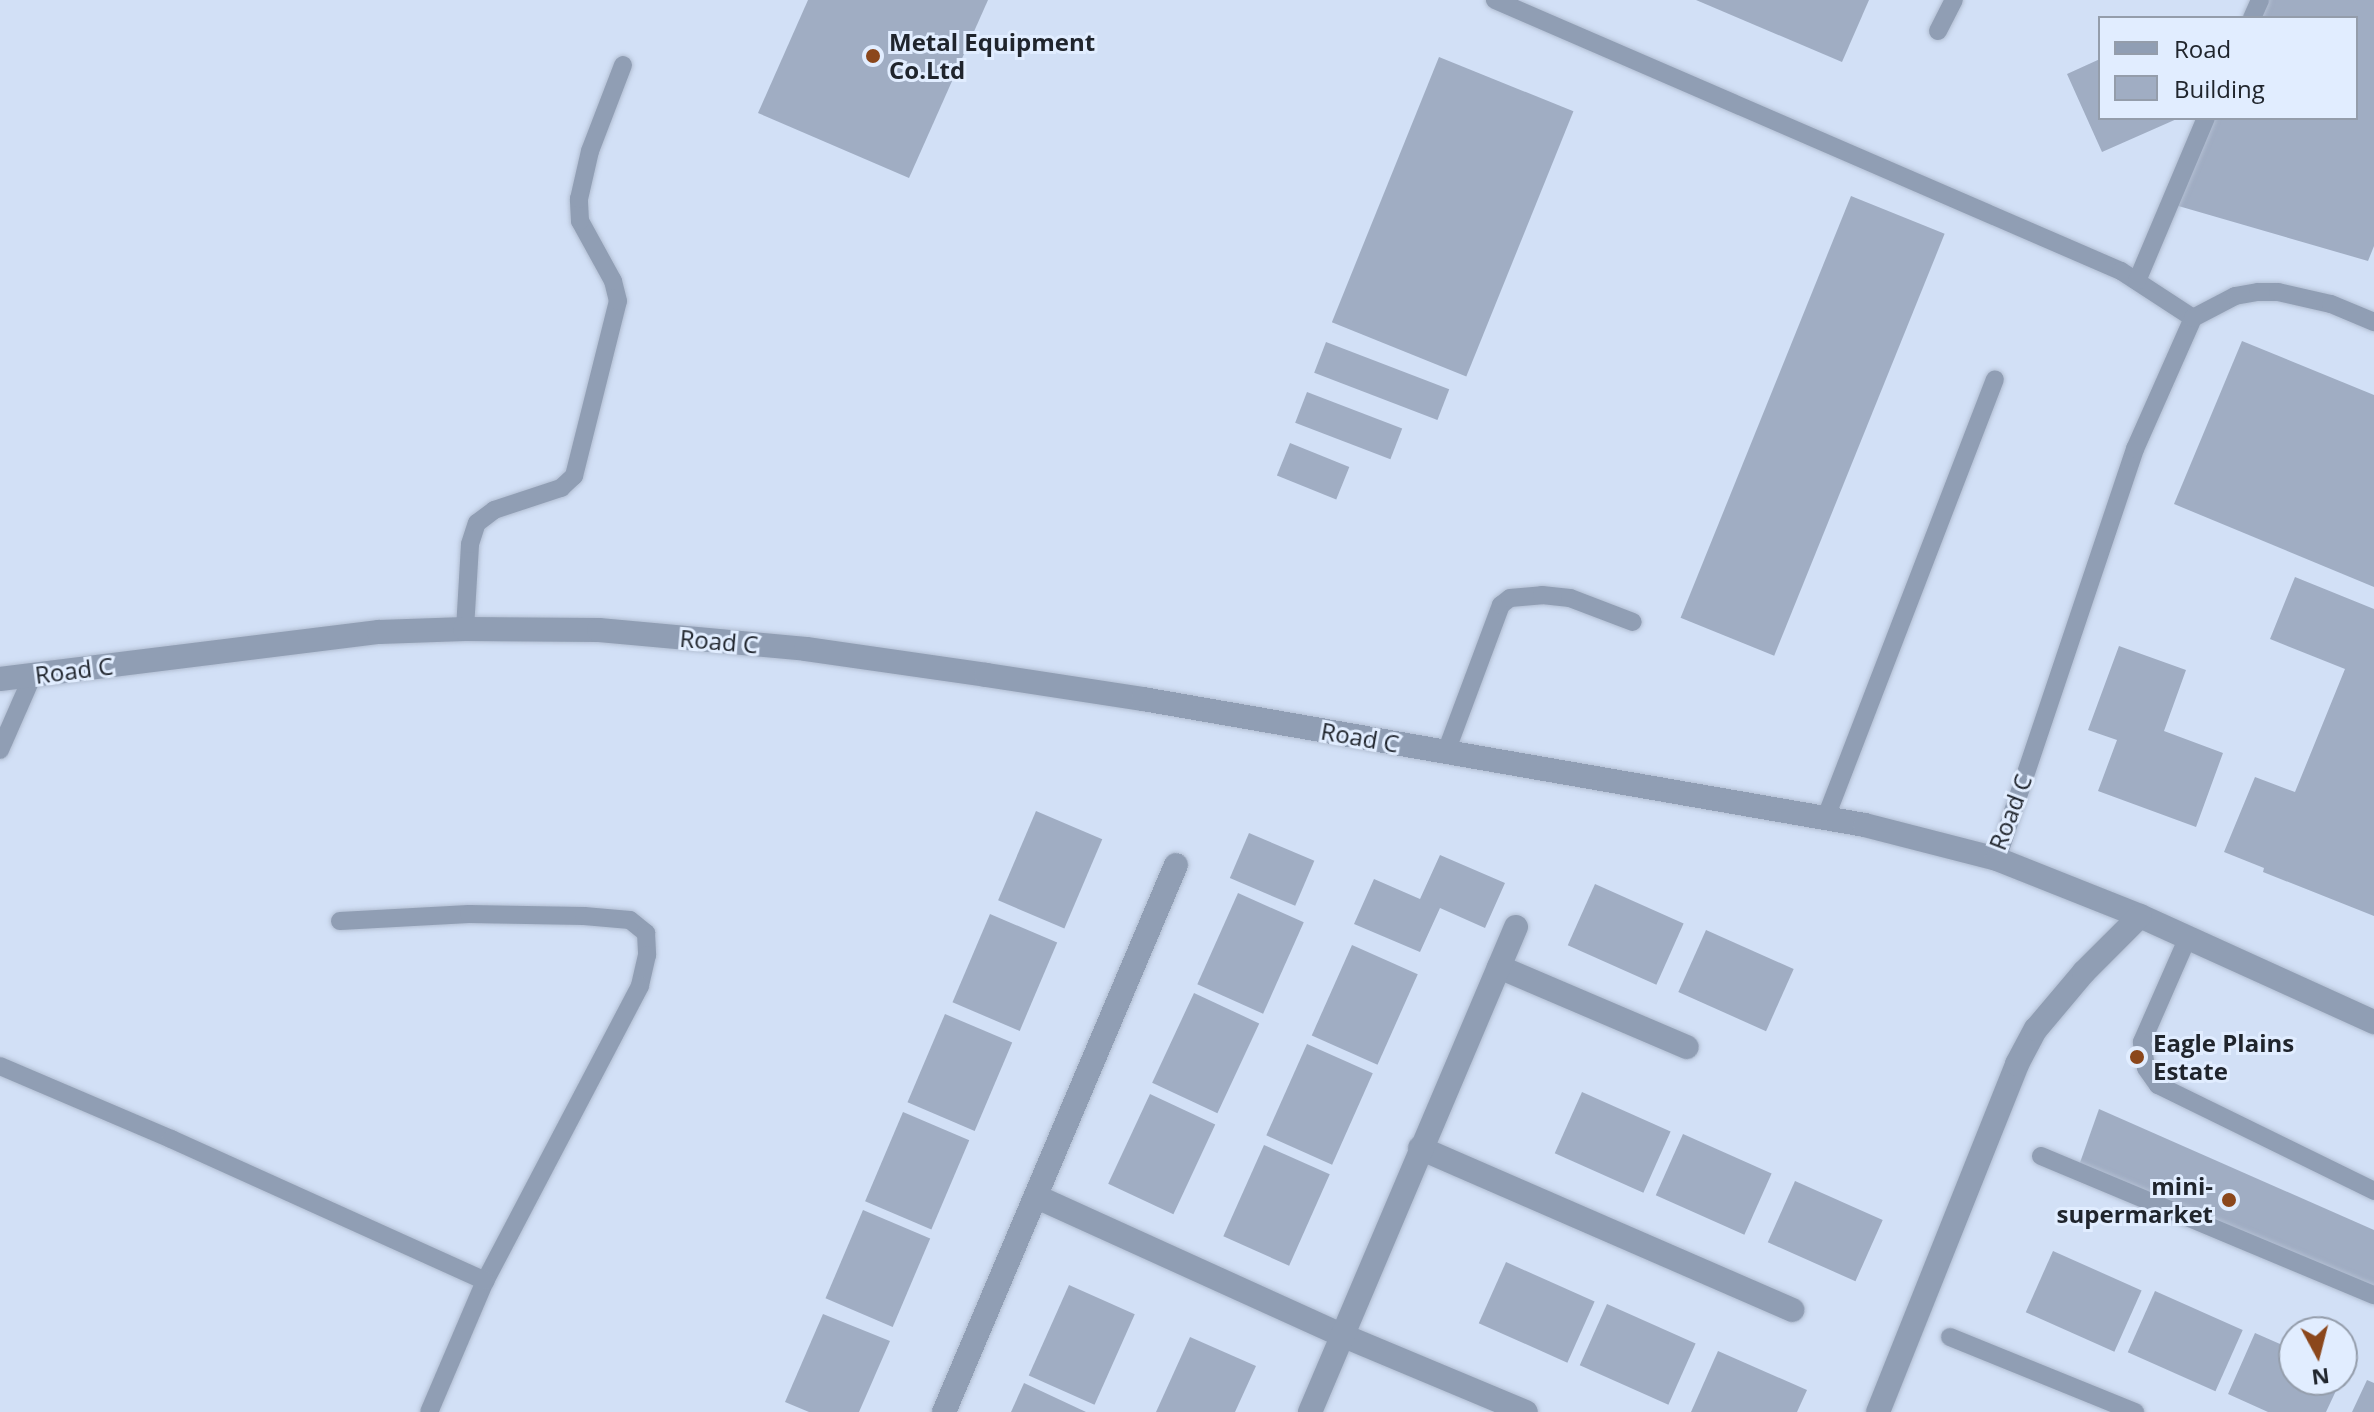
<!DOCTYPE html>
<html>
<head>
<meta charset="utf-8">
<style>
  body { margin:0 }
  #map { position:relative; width:2374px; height:1412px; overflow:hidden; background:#d2e0f6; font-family:"Open Sans",sans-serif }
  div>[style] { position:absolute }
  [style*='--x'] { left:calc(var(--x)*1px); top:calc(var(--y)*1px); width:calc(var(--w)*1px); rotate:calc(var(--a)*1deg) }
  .building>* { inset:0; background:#a0adc3; transform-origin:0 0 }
  .roads { filter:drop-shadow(0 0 2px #b2bed2) drop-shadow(0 0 2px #b2bed2) }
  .lane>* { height:18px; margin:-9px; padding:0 9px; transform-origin:9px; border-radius:9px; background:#909eb4 }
  .street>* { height:24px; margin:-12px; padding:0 12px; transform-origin:12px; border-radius:12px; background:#909eb4 }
  .dots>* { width:22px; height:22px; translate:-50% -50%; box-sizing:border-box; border:4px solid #e1edff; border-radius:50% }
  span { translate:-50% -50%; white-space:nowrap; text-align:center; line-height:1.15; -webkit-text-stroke:6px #e1edff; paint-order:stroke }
  .poi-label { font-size:24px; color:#20252d; font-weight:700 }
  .left { translate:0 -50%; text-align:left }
  .right { translate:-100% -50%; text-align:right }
  .street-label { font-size:24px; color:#20252d }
  .legend { position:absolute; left:2098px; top:16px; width:260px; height:104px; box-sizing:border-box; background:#e1edff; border:2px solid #949dab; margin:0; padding:10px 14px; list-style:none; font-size:24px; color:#20252d }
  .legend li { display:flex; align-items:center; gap:16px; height:40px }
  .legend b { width:40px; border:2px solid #949dab }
  .north { position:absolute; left:2278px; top:1316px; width:80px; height:80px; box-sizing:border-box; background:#e1edff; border:2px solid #949dab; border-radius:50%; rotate:173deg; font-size:22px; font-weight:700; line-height:32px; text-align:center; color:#20252d }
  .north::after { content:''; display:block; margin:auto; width:28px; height:36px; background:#8b471c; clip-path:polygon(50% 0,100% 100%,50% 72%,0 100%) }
</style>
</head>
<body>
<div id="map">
  <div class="building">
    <div style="clip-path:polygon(808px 0,988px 0,909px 178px,758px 113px)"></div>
    <div style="clip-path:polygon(1696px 0,1869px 0,1842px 62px)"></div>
    <div style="clip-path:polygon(2267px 0,2374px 0,2374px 246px,2368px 261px,2175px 205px,2214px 118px,2356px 118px,2356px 18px,2259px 18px)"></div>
    <div style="left:1439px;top:57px;width:145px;height:286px;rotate:22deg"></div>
    <div style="clip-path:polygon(2100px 59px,2100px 118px,2179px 118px,2102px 152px,2067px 74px)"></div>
    <div style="left:1851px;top:196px;width:101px;height:455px;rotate:22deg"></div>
    <div style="clip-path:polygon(2242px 341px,2374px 395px,2374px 587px,2174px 504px)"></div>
    <div style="left:1326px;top:342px;width:132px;height:33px;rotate:21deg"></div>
    <div style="left:1307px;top:392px;width:102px;height:33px;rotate:21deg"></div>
    <div style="left:1290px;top:443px;width:64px;height:35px;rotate:22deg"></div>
    <div style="clip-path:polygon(2295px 577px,2374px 609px,2374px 916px,2263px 872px,2264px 868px,2224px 852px,2255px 777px,2295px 792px,2345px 669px,2270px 639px)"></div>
    <div style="clip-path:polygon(2119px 646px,2186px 670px,2164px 731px,2223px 753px,2196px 827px,2098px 791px,2117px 740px,2088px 730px)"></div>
    <div style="left:1036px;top:811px;width:72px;height:97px;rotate:23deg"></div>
    <div style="left:1249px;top:833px;width:71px;height:49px;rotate:23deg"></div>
    <div style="clip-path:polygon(1440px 855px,1505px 883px,1485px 928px,1440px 908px,1420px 952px,1354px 924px,1374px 879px,1420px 899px)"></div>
    <div style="left:1595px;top:884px;width:97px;height:67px;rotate:24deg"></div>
    <div style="left:1238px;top:893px;width:72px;height:100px;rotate:24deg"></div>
    <div style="left:990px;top:914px;width:73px;height:96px;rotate:23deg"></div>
    <div style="left:1706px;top:930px;width:96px;height:68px;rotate:24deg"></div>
    <div style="left:1352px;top:945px;width:72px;height:99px;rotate:24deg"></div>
    <div style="left:1194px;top:993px;width:72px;height:99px;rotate:25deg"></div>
    <div style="left:945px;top:1014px;width:73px;height:96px;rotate:23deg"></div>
    <div style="left:1307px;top:1044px;width:72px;height:100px;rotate:24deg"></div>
    <div style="left:1582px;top:1092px;width:97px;height:67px;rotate:24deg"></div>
    <div style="left:1150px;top:1094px;width:72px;height:99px;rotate:25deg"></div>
    <div style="clip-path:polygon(2099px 1109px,2374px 1230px,2374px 1288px,2077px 1171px)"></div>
    <div style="left:903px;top:1112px;width:72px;height:97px;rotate:23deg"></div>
    <div style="left:1683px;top:1134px;width:97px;height:67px;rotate:24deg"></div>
    <div style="left:1264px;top:1145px;width:72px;height:100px;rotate:24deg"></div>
    <div style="left:1795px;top:1181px;width:96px;height:67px;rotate:24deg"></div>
    <div style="left:863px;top:1210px;width:73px;height:96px;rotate:23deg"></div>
    <div style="left:2053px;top:1251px;width:97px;height:67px;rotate:24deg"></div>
    <div style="left:1506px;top:1262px;width:97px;height:67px;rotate:24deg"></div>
    <div style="left:1069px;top:1285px;width:72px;height:99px;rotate:24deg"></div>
    <div style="left:2155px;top:1291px;width:96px;height:67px;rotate:24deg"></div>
    <div style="left:1607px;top:1304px;width:97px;height:67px;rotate:24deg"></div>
    <div style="clip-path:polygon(823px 1314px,890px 1341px,859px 1412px,809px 1412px,785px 1402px)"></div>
    <div style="clip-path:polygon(2255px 1333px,2294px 1350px,2294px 1380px,2341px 1380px,2326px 1412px,2268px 1412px,2228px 1394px)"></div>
    <div style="clip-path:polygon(1190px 1337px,1256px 1366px,1235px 1412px,1156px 1412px)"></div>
    <div style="clip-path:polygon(1718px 1351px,1807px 1390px,1797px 1412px,1691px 1412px)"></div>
    <div style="clip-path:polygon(2367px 1380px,2374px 1383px,2374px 1412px,2352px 1412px)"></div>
    <div style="clip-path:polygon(1024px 1383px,1086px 1412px,1011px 1412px)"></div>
  </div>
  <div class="roads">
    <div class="lane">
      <div style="--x:1495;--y:0;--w:682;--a:23.41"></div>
      <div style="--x:2121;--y:271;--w:86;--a:33.1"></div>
      <div style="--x:2252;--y:18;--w:20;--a:-66"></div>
      <div style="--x:1938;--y:31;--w:35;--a:-63"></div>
      <div style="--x:2137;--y:281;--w:177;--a:-67.1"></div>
      <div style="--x:465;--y:629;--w:85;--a:-86.6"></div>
      <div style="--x:470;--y:544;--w:22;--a:-72"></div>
      <div style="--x:477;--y:523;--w:21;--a:-37"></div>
      <div style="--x:494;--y:510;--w:71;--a:-18.2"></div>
      <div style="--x:561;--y:488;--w:18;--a:-43"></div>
      <div style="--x:574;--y:476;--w:180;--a:-75.9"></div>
      <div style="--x:618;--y:301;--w:21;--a:-104"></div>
      <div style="--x:613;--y:281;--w:68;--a:-118.8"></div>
      <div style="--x:580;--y:221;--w:22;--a:-93"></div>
      <div style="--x:579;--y:199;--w:49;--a:-77.1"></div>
      <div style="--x:590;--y:151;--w:92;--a:-69"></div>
      <div style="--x:0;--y:750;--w:82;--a:-66.3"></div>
      <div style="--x:1446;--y:752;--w:157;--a:-69.5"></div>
      <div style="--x:1501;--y:605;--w:11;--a:-38"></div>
      <div style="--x:1510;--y:598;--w:32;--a:-5"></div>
      <div style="--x:1542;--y:595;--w:28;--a:6"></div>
      <div style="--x:1570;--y:598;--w:67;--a:20.9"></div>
      <div style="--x:1826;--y:817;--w:469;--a:-68.9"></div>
      <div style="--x:1997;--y:859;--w:433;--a:-71.4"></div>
      <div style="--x:2135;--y:449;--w:143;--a:-66.1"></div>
      <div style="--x:2193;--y:318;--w:47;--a:-27.6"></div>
      <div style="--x:2235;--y:296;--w:23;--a:-10"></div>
      <div style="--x:2258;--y:292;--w:20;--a:0"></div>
      <div style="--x:2278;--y:292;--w:54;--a:12.8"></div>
      <div style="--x:2331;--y:304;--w:47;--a:22.7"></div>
      <div style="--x:340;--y:921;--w:129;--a:-3.1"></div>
      <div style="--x:469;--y:914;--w:115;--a:1"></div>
      <div style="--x:584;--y:916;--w:46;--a:5"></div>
      <div style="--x:630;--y:920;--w:21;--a:39"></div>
      <div style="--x:646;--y:933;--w:22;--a:87"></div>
      <div style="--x:647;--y:955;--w:32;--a:103"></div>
      <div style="--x:640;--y:986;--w:333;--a:117.7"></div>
      <div style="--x:485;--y:1281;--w:142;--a:113.1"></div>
      <div style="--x:2188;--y:937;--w:115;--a:113.7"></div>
      <div style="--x:2142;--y:1042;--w:26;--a:81"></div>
      <div style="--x:2146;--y:1068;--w:21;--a:55"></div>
      <div style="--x:2158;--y:1085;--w:241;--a:26.1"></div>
      <div style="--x:0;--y:1066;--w:186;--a:23.1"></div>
      <div style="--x:171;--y:1139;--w:345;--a:24.3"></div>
      <div style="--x:2041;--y:1156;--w:361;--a:22.7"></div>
      <div style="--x:1950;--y:1337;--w:200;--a:22.1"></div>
    </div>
    <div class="street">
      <div style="--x:0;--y:679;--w:382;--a:-7.1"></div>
      <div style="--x:379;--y:632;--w:86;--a:-2"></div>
      <div style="--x:465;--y:629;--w:134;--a:0.4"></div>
      <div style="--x:599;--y:630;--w:208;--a:5.2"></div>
      <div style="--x:806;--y:649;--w:182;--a:8.2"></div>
      <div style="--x:986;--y:675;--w:159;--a:8.7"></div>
      <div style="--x:1143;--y:699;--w:733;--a:9.9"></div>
      <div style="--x:1865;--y:825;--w:136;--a:14.4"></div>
      <div style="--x:1997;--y:859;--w:154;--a:21.7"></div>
      <div style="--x:2140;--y:916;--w:257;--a:24.4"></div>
      <div style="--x:1499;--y:967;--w:204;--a:23.1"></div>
      <div style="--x:1420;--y:1148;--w:406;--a:23.5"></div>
      <div style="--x:1037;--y:1197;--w:337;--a:24.4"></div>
      <div style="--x:1344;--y:1336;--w:197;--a:22.7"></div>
      <div style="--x:944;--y:1412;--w:594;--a:-67.02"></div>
      <div style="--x:1310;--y:1412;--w:527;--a:-66.99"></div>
      <div style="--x:1878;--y:1412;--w:375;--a:-68.2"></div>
      <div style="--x:2017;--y:1064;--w:40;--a:-62"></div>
      <div style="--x:2036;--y:1029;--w:75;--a:-49.9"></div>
      <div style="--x:2084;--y:972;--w:79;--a:-45"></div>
    </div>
  </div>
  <div class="dots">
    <div style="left:873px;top:56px;background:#8b471c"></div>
    <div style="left:2137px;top:1057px;background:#8b471c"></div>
    <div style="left:2229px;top:1200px;background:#8b471c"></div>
  </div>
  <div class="poi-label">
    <span class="left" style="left:889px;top:56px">Metal Equipment<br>Co.Ltd</span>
    <span class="left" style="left:2153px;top:1057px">Eagle Plains<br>Estate</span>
    <span class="right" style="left:2213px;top:1200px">mini-<br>supermarket</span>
  </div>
  <div class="street-label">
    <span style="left:719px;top:641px;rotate:5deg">Road C</span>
    <span style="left:74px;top:670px;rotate:-7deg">Road C</span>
    <span style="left:1360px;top:737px;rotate:10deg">Road C</span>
    <span style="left:2010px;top:812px;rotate:-69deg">Road C</span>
  </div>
  <ul class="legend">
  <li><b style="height:10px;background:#909eb4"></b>Road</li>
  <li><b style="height:22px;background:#a0adc3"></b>Building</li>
  </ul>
  <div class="north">N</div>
</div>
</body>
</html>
